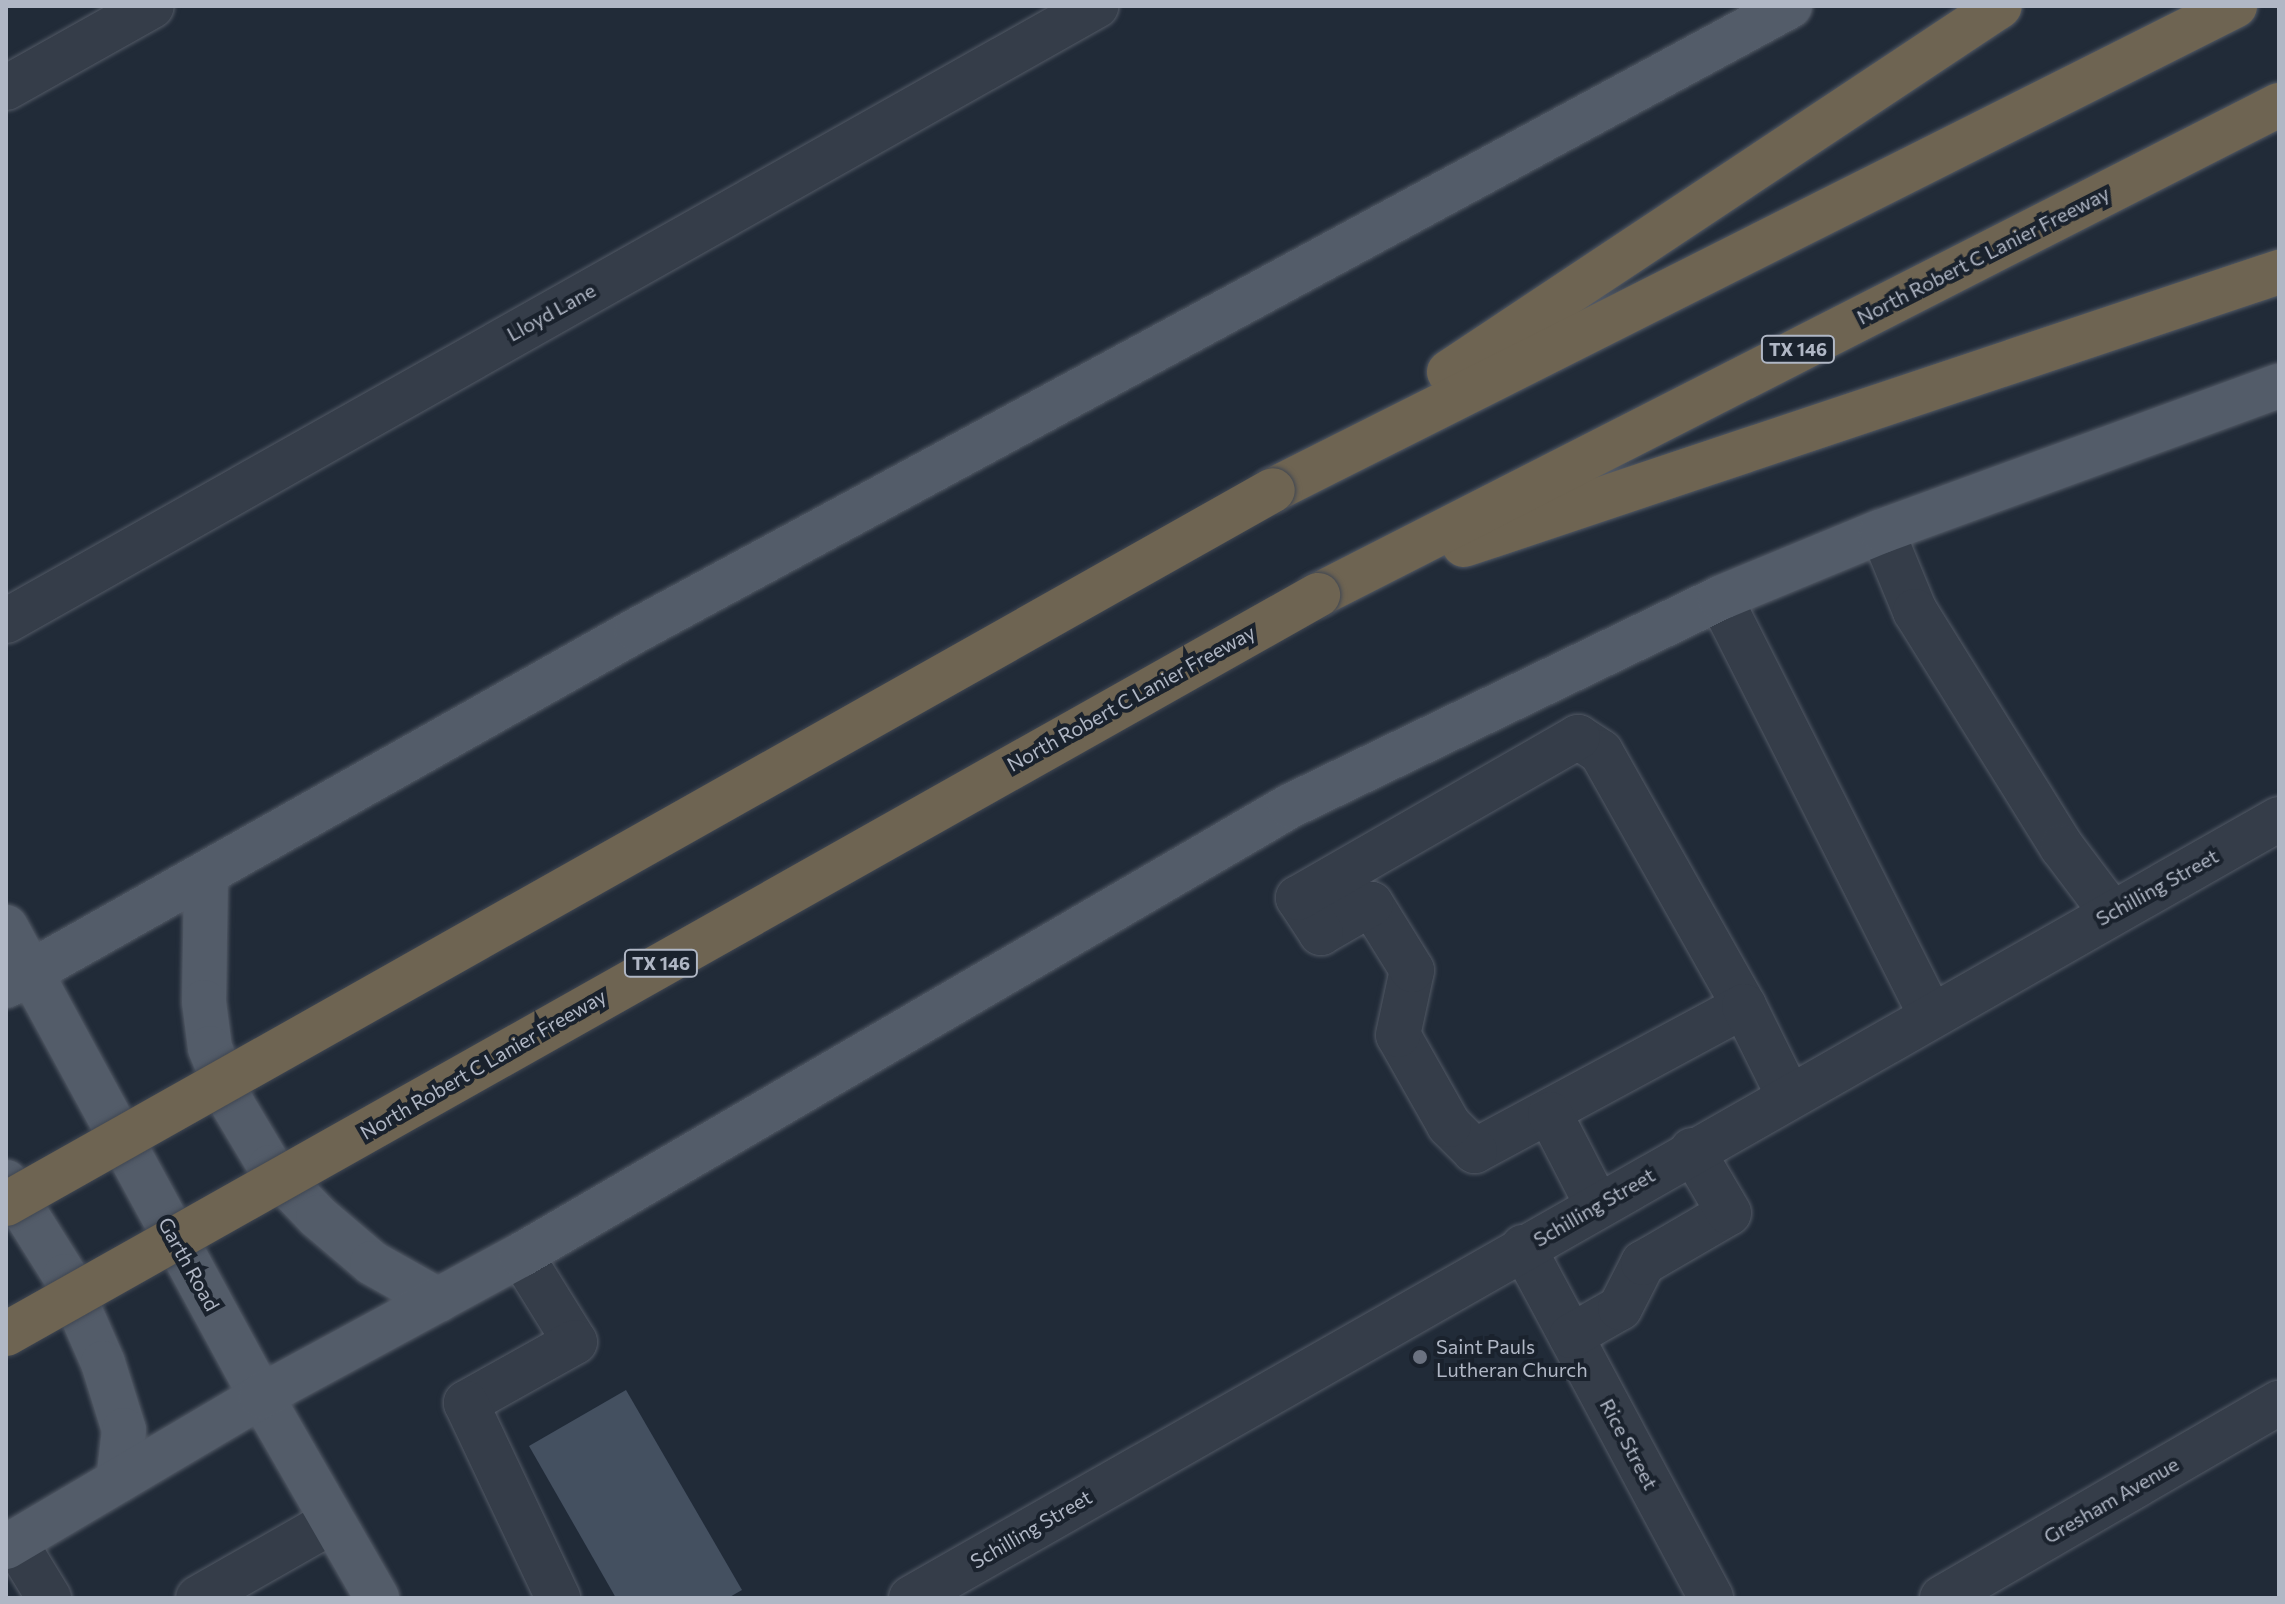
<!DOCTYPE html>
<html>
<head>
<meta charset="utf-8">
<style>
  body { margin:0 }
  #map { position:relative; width:2285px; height:1604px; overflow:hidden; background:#212b38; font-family:Commissioner,sans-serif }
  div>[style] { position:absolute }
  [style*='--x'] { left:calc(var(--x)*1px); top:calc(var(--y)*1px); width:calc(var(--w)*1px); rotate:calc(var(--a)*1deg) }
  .building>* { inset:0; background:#445060 }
  .roads { filter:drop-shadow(0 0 2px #535a66) drop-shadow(0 0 2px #535a66) }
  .minor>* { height:44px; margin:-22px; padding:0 22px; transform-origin:22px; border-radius:22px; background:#353d49 }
  .major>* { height:44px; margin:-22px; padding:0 22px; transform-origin:22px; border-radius:22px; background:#535c69 }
  .highway>* { height:44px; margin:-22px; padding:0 22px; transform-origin:22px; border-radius:22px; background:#6e6452 }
  .bridges { filter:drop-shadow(0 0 2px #404753) drop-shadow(0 0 2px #404753) }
  .highway-bridge>* { height:44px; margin:-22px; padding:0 22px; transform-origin:22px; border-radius:22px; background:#6e6452 }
  .dots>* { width:22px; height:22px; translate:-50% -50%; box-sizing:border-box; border:4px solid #1a222d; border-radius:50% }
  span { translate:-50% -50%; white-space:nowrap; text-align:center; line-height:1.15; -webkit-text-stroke:8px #1a222d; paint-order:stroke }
  .shield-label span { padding:2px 6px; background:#1a222d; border:2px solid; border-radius:6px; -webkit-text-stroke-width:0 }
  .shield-label { font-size:18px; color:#b0b7c5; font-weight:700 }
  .street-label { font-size:20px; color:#b0b7c5 }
  .poi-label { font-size:20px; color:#b0b7c5 }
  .left { translate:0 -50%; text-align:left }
  .frame { position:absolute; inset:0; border:8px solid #b0b7c5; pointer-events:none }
</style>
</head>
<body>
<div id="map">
  <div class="building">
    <div style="clip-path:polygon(626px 1390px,742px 1590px,728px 1598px,616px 1598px,529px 1446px)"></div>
  </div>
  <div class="roads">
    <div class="minor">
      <div style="--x:6;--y:88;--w:167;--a:-29.3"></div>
      <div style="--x:1882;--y:531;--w:87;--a:67.6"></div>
      <div style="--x:1915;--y:611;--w:278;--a:58.1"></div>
      <div style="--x:2062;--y:847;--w:81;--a:53"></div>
      <div style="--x:1720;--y:598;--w:467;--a:63.2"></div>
      <div style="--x:6;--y:621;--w:1252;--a:-29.43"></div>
      <div style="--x:1578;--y:737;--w:27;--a:33"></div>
      <div style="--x:1601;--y:752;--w:291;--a:60.6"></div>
      <div style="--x:1744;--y:1006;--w:306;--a:151.7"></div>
      <div style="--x:1475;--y:1151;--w:37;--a:-135"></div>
      <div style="--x:1449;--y:1125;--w:103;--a:-119.5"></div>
      <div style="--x:1398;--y:1035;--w:66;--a:-77.8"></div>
      <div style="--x:1412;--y:970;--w:78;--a:-121.8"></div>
      <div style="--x:1371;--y:904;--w:58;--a:149.9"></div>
      <div style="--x:1321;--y:933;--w:42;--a:-123.3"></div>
      <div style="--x:1298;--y:898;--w:323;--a:-29.9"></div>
      <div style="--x:1744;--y:1006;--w:99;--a:63.7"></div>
      <div style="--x:1550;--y:1114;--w:102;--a:62.7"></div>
      <div style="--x:1523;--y:1247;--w:398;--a:61.8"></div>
      <div style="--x:521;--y:1255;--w:102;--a:58.2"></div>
      <div style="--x:575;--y:1342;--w:125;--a:150.8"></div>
      <div style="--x:466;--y:1403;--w:216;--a:64.7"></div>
      <div style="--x:1571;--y:1336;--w:56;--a:-29.7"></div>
      <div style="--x:1620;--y:1308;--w:51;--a:-62.9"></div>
      <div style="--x:1643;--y:1263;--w:99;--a:-30.2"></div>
      <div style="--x:1729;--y:1213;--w:73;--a:-120.4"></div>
      <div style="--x:15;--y:1542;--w:66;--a:58.7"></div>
      <div style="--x:198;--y:1598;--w:155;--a:-29.7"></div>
      <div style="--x:911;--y:1598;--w:1574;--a:-29.66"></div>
      <div style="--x:1942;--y:1598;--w:389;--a:-30.1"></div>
    </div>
    <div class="major">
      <div style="--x:206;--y:875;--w:127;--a:90.9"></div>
      <div style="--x:204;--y:1002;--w:46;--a:82.6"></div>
      <div style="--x:210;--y:1048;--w:61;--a:68"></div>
      <div style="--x:233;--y:1105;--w:72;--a:59.2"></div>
      <div style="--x:270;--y:1167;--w:69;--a:46.2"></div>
      <div style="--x:318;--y:1217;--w:71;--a:40.4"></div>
      <div style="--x:372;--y:1263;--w:76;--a:29.3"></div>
      <div style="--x:6;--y:927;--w:534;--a:61.47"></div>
      <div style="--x:261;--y:1396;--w:233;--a:60.1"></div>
      <div style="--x:6;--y:986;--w:724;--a:-29.43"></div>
      <div style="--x:637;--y:630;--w:1311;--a:-28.42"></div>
      <div style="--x:6;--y:1182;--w:111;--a:57.9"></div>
      <div style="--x:65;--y:1276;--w:95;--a:66.4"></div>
      <div style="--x:103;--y:1363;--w:70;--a:72.6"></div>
      <div style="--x:124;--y:1430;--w:51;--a:96.7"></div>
      <div style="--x:6;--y:1547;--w:296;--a:-30.6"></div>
      <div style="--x:261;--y:1396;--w:296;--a:-28.5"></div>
      <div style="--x:521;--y:1255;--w:890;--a:-30.28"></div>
      <div style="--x:1290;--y:806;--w:478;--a:-25.8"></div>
      <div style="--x:1720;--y:598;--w:175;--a:-22.5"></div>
      <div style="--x:1882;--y:531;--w:423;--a:-20.1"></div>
    </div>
    <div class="highway">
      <div style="--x:1449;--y:372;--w:661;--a:-33.59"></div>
      <div style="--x:1273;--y:490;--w:1077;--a:-26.71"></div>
      <div style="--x:1464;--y:545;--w:860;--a:-18.52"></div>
      <div style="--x:1318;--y:595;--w:1079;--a:-27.02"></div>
    </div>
  </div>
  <div class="bridges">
    <div class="highway-bridge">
      <div style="--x:6;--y:1204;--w:1454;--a:-29.4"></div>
      <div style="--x:6;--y:1334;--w:1506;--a:-29.39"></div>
    </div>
  </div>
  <div class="dots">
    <div style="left:1420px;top:1357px;background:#6b7280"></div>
  </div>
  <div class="shield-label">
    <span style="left:1798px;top:349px">TX 146</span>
    <span style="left:661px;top:963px">TX 146</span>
  </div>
  <div class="street-label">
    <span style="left:1983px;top:255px;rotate:-27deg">North Robert C Lanier Freeway</span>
    <span style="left:551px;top:312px;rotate:-29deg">Lloyd Lane</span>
    <span style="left:1131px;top:698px;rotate:-29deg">North Robert C Lanier Freeway</span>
    <span style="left:2157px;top:887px;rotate:-29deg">Schilling Street</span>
    <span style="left:483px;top:1064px;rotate:-30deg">North Robert C Lanier Freeway</span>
    <span style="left:1594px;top:1207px;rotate:-30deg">Schilling Street</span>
    <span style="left:189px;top:1264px;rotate:61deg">Garth Road</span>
    <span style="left:1629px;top:1444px;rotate:62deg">Rice Street</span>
    <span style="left:2111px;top:1500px;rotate:-30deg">Gresham Avenue</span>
    <span style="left:1031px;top:1529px;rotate:-30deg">Schilling Street</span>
  </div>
  <div class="poi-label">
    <span class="left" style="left:1436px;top:1358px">Saint Pauls<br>Lutheran Church</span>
  </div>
  <div class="frame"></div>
</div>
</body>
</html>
